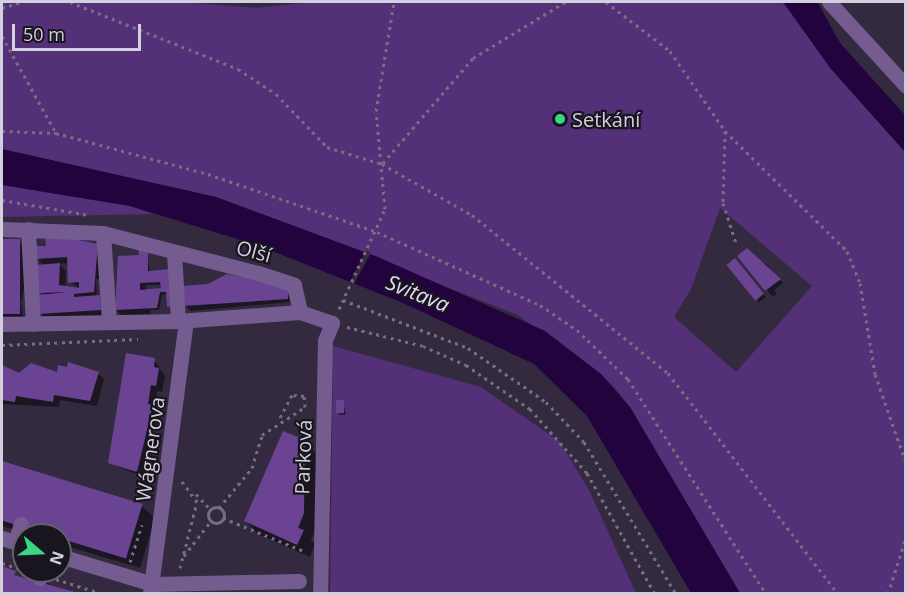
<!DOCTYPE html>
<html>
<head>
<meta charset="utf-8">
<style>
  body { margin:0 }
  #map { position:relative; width:907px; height:595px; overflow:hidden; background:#342a40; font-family:"Open Sans",sans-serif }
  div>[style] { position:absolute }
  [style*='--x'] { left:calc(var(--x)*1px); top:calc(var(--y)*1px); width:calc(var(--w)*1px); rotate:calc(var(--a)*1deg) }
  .green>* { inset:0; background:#543079 }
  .water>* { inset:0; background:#23033d }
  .pier>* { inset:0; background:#342a40 }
  .shadow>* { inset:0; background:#0007 }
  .building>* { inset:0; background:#6a4493; transform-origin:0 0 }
  .path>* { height:3px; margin-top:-1.5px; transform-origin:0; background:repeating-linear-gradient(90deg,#776f81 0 3px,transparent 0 7.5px) }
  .path>.ring { margin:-1.5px; padding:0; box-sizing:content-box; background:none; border:3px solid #776f81; border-radius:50% }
  .minor>* { height:15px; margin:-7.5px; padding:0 7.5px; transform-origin:7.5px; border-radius:7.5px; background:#745c91 }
  .dots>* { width:16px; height:16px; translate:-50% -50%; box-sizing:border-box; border:3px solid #19151f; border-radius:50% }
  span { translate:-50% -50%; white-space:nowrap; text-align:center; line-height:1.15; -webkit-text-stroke:4.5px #19151f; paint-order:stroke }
  .poi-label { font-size:20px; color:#d4cfdc }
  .left { translate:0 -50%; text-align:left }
  .street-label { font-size:20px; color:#d4cfdc }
  .water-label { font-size:21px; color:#e3daf1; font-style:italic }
  .frame { position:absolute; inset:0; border:3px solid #d4cfdc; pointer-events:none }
  .north { position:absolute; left:12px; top:523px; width:60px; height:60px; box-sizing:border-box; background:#19151f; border:2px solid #645f6b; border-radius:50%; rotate:109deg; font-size:16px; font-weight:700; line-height:24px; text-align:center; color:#d4cfdc }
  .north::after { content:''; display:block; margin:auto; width:21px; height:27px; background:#37d880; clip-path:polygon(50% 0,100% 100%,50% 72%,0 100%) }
  .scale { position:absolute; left:12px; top:24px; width:129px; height:27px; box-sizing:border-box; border:3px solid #d4cfdc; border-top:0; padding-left:8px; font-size:18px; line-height:21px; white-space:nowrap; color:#d4cfdc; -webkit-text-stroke:4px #19151f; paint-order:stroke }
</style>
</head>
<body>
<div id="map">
  <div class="green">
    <div style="clip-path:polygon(evenodd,2px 2px,183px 2px,257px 8px,309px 2px,783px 2px,831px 69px,905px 152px,905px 593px,740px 593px,620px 394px,601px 374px,516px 314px,216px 197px,2px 149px,2px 2px,720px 208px,812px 286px,736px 372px,674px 317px,691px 289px,720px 208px)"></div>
    <div style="clip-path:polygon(2px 185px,130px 206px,153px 214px,2px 217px)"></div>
    <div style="clip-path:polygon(333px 346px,481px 387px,560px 442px,589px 490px,636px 593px,330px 594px)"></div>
  </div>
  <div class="water">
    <div style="clip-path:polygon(783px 2px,818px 3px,840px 43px,905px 115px,905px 152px,831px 69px)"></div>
    <div style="clip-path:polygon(2px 149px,216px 197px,378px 257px,545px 331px,601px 374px,630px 407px,740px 593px,691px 593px,587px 416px,534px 364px,403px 303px,257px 245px,130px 206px,2px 185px)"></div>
  </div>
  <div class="pier">
    <div style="clip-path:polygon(366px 250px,371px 253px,353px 286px,349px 284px)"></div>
  </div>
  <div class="shadow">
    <div style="clip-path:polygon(2px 240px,19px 241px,32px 253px,21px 302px,23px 317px,2px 316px,6px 297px)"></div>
    <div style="clip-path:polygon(evenodd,98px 246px,105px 279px,96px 279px,97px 297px,107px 316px,42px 316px,47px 296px,39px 288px,44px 266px,37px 258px,98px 246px,69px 263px,70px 282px,81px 289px,65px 290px,66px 271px,59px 264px,69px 263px)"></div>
    <div style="clip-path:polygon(evenodd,147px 253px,150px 272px,170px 271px,171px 309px,168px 294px,162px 295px,159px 310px,150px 310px,151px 317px,126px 319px,116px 310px,115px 293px,121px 293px,147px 253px,146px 285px,162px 285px,163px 290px,146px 291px,146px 285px)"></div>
    <div style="clip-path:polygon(739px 256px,766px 264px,783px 283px,774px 290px,777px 294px,773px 297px)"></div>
    <div style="clip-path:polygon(738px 263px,766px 297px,759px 302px,729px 267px)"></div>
    <div style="clip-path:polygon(288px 289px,290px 302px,191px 311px,185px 305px)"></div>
    <div style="clip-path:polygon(154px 360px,165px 376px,162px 392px,157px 391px,156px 428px,151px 427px,150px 465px,145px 464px,143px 477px,110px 463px)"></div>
    <div style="clip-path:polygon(2px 368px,19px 375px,98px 373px,104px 379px,97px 406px,60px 400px,59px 407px,2px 404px)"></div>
    <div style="clip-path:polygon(343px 401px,346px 415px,340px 415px,337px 412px)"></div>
    <div style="clip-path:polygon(304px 442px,317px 455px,316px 527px,311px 540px,315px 544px,310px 557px,258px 534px,246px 521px)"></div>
    <div style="clip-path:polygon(2px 462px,142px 506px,155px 518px,140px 568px,60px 544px,60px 535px,31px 535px,2px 526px)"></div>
    <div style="clip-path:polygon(2px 571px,33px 583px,34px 578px,74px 594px,2px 594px)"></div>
  </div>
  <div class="building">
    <div style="clip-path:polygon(68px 238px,98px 244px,94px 292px,74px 294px,74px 297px,100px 295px,101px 310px,38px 314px,38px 295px,68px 292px,39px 293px,36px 265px,60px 263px,59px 285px,79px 288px,79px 282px,68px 283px,67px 257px,36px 259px,35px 246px,46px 246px,45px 239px)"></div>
    <div style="left:2px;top:239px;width:18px;height:75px"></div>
    <div style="clip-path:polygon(747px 248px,781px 279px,765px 291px,737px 256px)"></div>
    <div style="clip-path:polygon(evenodd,138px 249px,148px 252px,148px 271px,171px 269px,173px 306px,167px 307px,166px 292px,160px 292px,157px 308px,115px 310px,118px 256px,139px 255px,138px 249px,160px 282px,161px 288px,140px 290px,140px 283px,160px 282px)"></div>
    <div style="left:735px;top:258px;width:46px;height:11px;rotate:51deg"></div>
    <div style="clip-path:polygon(227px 274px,289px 287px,288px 299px,183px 306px,182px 286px,208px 284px)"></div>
    <div style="clip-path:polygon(126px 353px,155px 358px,154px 367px,159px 368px,156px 386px,151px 385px,148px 404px,153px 405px,137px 472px,108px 463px)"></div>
    <div style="clip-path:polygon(68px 362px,99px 372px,90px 401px,54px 395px,53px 402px,16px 396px,15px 402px,2px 400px,2px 365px,19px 373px,31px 363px,57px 372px,58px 365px,67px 367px)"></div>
    <div style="left:336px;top:400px;width:8px;height:13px"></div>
    <div style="clip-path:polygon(283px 431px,305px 440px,304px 513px,298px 528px,304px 530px,297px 545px,244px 521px)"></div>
    <div style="left:2px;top:461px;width:147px;height:57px;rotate:17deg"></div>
    <div style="clip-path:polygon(2px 566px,16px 571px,14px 575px,82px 594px,2px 594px)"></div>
  </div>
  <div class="path">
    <div style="--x:70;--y:2;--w:181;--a:21.7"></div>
    <div style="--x:238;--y:69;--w:45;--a:33.3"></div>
    <div style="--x:276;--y:94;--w:74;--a:46.1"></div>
    <div style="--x:327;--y:147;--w:58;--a:17.2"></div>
    <div style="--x:382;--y:164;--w:103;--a:29.5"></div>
    <div style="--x:472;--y:215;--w:252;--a:38.9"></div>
    <div style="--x:668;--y:373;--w:279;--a:52.4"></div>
    <div style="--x:606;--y:2;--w:81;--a:37.4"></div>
    <div style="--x:670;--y:51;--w:97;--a:55.5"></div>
    <div style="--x:725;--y:131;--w:72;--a:91.6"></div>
    <div style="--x:723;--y:203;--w:42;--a:72"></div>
    <div style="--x:2;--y:8;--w:21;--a:-17"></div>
    <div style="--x:2;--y:36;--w:111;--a:60.9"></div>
    <div style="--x:2;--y:131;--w:54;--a:2.1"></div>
    <div style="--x:56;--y:133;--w:157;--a:15.1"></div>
    <div style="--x:208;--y:174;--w:179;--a:18.9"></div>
    <div style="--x:377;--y:232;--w:179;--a:24.1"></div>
    <div style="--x:540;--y:305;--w:45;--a:34"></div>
    <div style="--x:577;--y:330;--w:71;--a:43.9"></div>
    <div style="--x:628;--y:379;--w:255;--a:57.3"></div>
    <div style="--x:725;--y:131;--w:171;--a:44.5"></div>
    <div style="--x:847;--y:251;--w:35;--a:68"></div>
    <div style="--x:860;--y:283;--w:92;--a:80.6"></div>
    <div style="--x:875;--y:374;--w:94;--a:70.8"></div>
    <div style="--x:383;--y:163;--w:138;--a:-49.4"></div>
    <div style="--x:473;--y:58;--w:108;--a:-31.3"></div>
    <div style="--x:2;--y:200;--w:88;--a:9.8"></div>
    <div style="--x:343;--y:300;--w:134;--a:21"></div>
    <div style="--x:468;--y:348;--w:95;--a:34.7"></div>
    <div style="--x:546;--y:402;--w:55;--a:46.5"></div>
    <div style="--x:584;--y:442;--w:178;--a:58.8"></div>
    <div style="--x:339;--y:309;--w:110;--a:-65.3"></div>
    <div style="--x:385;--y:209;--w:98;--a:-95.2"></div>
    <div style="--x:376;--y:111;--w:110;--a:-80.6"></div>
    <div style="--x:347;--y:327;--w:78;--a:14"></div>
    <div style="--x:423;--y:346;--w:47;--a:23.8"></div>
    <div style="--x:466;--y:365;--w:78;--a:34.5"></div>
    <div style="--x:530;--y:409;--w:86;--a:48.3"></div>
    <div style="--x:587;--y:473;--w:139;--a:60.7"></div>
    <div style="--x:2;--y:345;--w:136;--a:-2.5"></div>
    <div style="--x:196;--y:494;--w:21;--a:47"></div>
    <div class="ring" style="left:208px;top:507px;width:13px;height:13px"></div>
    <div style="--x:219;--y:508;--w:52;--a:-50.5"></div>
    <div style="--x:252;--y:468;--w:34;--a:-73"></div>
    <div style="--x:262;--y:435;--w:51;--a:-33.1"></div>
    <div style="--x:305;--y:407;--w:11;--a:-95"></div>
    <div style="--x:304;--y:396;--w:12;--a:-175"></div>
    <div style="--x:292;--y:395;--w:27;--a:118"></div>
    <div style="--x:223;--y:518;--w:87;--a:22.2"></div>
    <div style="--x:184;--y:556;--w:44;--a:-52.4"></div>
    <div style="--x:130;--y:562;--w:39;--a:-72"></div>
    <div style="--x:2;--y:563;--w:23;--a:18"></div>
    <div style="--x:180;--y:568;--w:68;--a:-75.6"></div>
    <div style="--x:197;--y:502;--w:29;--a:-126"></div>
    <div style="--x:56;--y:579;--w:49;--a:17.7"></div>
    <div style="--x:888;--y:594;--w:60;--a:-72.5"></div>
  </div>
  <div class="minor">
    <div style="--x:829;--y:2;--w:114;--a:47.5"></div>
    <div style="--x:2;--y:229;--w:101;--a:2.3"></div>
    <div style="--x:103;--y:233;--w:160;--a:14.5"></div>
    <div style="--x:258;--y:273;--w:38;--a:18"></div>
    <div style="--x:294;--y:285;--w:28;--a:77"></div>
    <div style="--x:28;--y:229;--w:95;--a:87"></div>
    <div style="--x:103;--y:233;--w:88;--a:86.1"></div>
    <div style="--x:174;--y:252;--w:69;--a:86.7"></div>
    <div style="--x:2;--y:324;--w:176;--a:-1"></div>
    <div style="--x:178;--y:321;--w:122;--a:-4.2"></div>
    <div style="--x:300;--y:312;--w:34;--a:19"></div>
    <div style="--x:332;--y:323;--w:18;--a:112"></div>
    <div style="--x:325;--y:340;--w:254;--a:91.1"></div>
    <div style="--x:2;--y:538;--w:23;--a:18"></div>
    <div style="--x:15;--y:542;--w:19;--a:-72"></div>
    <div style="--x:60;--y:556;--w:97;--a:16.8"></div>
    <div style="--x:153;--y:584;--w:146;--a:-1.2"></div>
    <div style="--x:40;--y:578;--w:7;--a:-74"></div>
    <div style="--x:150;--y:594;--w:275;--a:-82.5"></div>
  </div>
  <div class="dots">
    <div style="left:560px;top:119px;background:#37d880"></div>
  </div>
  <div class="poi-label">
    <span class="left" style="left:572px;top:119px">Setkání</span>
  </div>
  <div class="street-label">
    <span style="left:254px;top:251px;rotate:15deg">Olší</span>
    <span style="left:150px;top:449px;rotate:-82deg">Wágnerova</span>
    <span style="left:303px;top:457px;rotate:-88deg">Parková</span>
  </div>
  <div class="water-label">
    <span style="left:418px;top:293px;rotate:22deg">Svitava</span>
  </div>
  <div class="frame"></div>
  <div class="north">N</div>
  <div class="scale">50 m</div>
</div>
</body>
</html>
